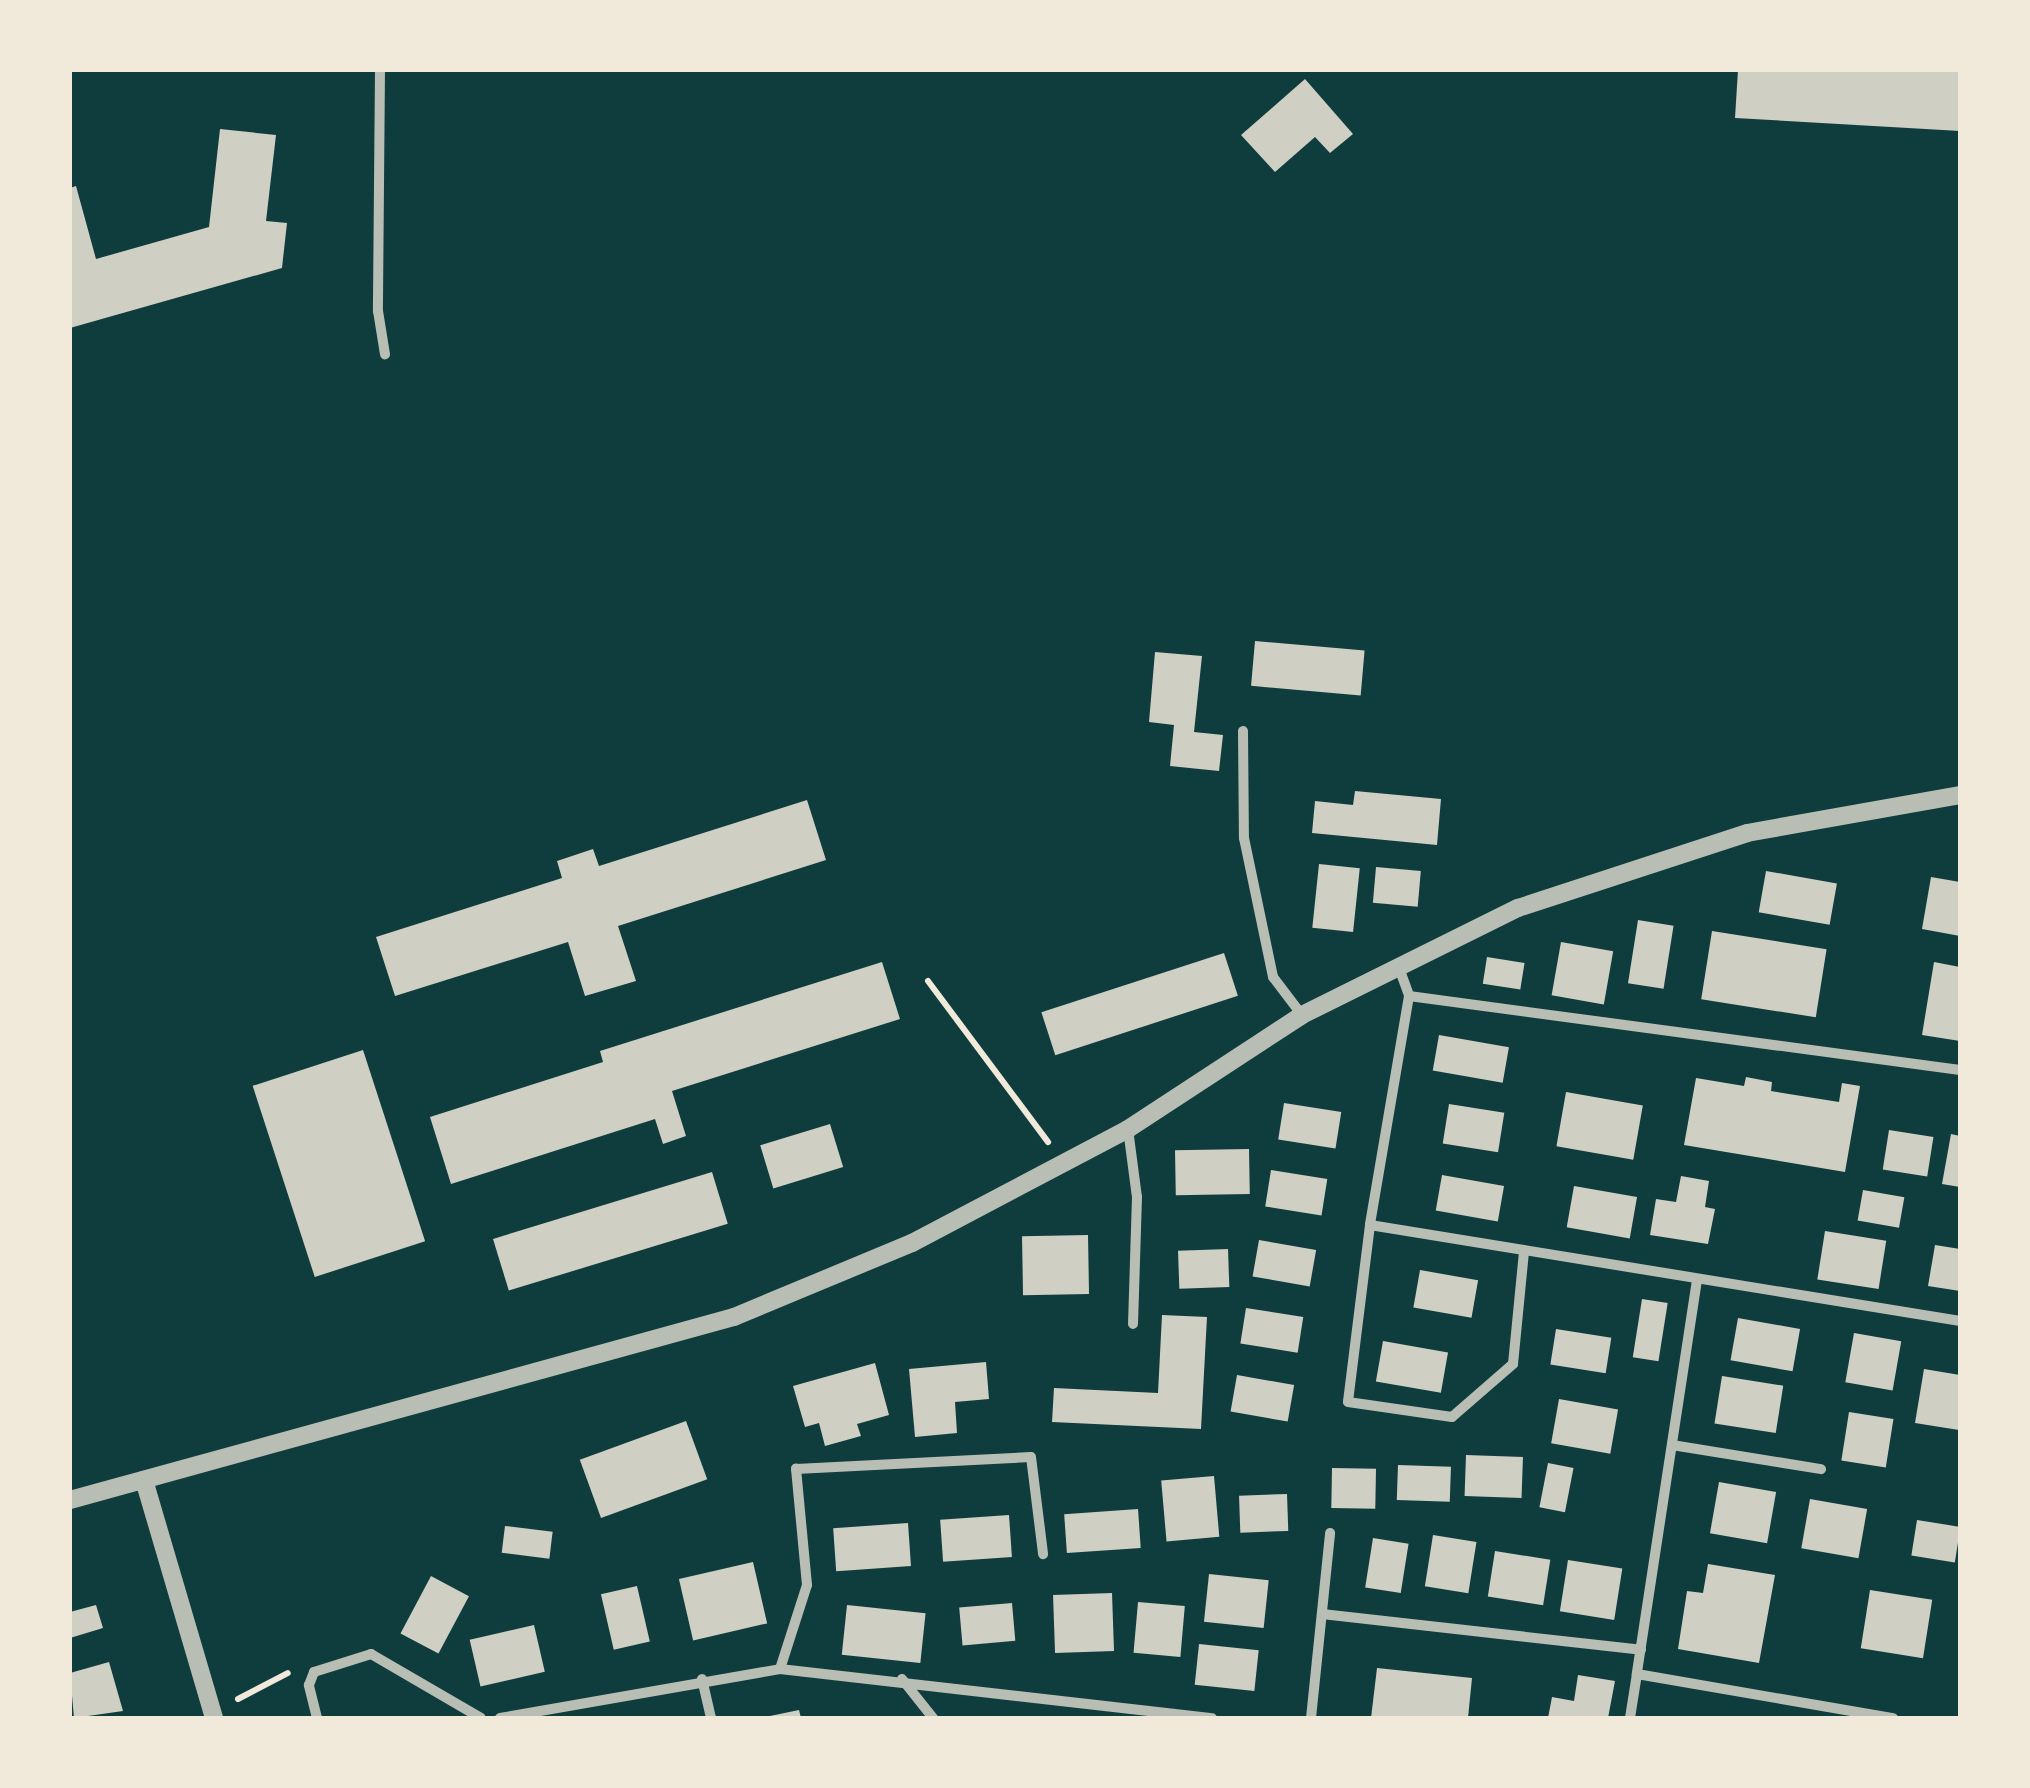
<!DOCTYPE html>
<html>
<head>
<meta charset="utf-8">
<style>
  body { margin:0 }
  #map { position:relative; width:2030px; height:1788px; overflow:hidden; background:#0f3d3e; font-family:Mulish,sans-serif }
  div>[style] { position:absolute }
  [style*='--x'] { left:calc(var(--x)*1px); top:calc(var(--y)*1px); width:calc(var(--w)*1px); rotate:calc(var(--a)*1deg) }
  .building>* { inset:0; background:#cfcfc3; transform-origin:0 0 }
  .path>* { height:6px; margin:-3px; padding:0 3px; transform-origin:3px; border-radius:3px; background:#f1e9da }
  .minor>* { height:10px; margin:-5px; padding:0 5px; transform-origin:5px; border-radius:5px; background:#b8beb3 }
  .tertiary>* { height:18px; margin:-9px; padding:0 9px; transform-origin:9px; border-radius:9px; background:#b8beb3 }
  span { translate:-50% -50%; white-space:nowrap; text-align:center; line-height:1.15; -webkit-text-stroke:9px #f1e9da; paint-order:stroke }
  .frame { position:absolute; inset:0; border:72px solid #f1e9da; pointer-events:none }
</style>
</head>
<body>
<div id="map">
  <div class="building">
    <div style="clip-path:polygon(1738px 70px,1960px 70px,1960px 131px,1735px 118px)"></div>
    <div style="clip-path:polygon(1305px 79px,1353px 134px,1330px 153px,1315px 137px,1275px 172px,1241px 135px)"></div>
    <div style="clip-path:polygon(220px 129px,276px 135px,266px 221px,287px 223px,282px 268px,70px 328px,70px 188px,76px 186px,96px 259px,209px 227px)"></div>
    <div style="left:1255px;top:641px;width:110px;height:45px;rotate:5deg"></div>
    <div style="clip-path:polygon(1155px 652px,1202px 656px,1194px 732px,1223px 735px,1219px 771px,1170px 766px,1174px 725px,1149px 722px)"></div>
    <div style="clip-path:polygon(1355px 791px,1441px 799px,1437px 845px,1312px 833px,1315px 801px,1353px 805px)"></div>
    <div style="clip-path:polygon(807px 800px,826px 860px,618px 926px,636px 981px,585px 996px,568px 942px,395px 996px,376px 937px,562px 878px,557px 861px,593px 849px,599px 866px)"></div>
    <div style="left:1319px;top:864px;width:41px;height:64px;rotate:6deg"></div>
    <div style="left:1376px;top:867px;width:45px;height:36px;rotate:5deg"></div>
    <div style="left:1766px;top:871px;width:72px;height:42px;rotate:10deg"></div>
    <div style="clip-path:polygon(1931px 877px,1960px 882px,1960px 936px,1922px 929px)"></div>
    <div style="left:1638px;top:920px;width:36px;height:64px;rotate:9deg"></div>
    <div style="left:1712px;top:931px;width:116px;height:69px;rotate:9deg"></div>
    <div style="left:1561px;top:942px;width:53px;height:54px;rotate:10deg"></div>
    <div style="left:1224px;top:953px;width:45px;height:192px;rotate:72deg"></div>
    <div style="left:1487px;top:957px;width:38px;height:27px;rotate:9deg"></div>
    <div style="clip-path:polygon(882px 962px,900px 1019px,672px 1091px,686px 1136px,663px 1144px,655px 1119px,451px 1184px,430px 1117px,603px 1062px,600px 1051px)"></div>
    <div style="clip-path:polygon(1934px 962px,1960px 967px,1960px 1041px,1922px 1035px)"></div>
    <div style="left:1439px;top:1035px;width:71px;height:36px;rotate:10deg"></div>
    <div style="left:363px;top:1050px;width:201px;height:116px;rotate:72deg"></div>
    <div style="clip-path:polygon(1746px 1077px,1772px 1082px,1771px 1091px,1839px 1102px,1842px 1083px,1860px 1086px,1845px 1172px,1684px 1145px,1696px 1078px,1744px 1086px)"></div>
    <div style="left:1566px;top:1092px;width:78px;height:55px;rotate:10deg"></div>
    <div style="left:1284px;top:1103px;width:58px;height:37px;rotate:9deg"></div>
    <div style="left:1449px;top:1104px;width:56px;height:40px;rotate:9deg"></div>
    <div style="left:830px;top:1124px;width:45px;height:73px;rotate:73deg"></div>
    <div style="left:1889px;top:1130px;width:45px;height:40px;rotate:9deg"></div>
    <div style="clip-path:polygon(1951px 1134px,1960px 1136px,1960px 1187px,1942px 1184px)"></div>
    <div style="left:1249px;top:1149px;width:45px;height:74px;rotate:89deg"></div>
    <div style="left:1271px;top:1170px;width:57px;height:37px;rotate:9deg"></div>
    <div style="left:712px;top:1172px;width:54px;height:229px;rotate:73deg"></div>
    <div style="left:1442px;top:1175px;width:63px;height:36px;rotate:10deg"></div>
    <div style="clip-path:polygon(1681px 1176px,1709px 1181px,1705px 1207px,1715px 1209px,1708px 1244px,1650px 1235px,1656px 1199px,1676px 1202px)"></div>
    <div style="left:1574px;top:1186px;width:64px;height:42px;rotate:10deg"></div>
    <div style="left:1863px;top:1190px;width:42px;height:31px;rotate:10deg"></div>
    <div style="left:1825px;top:1231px;width:62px;height:49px;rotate:9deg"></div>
    <div style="left:1088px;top:1235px;width:59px;height:66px;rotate:89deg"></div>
    <div style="left:1259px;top:1240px;width:58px;height:37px;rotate:10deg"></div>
    <div style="clip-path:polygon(1935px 1245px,1960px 1249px,1960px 1291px,1928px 1286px)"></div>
    <div style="left:1228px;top:1249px;width:38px;height:50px;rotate:88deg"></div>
    <div style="left:1420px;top:1270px;width:59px;height:38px;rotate:10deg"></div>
    <div style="left:1642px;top:1299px;width:26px;height:59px;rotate:9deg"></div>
    <div style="left:1246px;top:1308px;width:58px;height:36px;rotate:9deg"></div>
    <div style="clip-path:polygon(1162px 1315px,1207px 1317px,1201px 1429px,1052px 1422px,1054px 1388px,1158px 1393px)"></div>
    <div style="left:1738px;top:1318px;width:63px;height:43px;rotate:10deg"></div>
    <div style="left:1556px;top:1329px;width:56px;height:36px;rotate:9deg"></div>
    <div style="left:1854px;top:1333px;width:48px;height:50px;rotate:10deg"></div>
    <div style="left:1383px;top:1341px;width:66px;height:41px;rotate:10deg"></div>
    <div style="clip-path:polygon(986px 1362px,989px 1399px,955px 1402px,957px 1433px,915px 1437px,909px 1369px)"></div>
    <div style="clip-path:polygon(875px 1363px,889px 1415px,857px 1424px,861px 1436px,825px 1446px,819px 1423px,805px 1427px,793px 1386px)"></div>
    <div style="clip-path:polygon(1924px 1369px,1960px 1375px,1959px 1430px,1915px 1423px)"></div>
    <div style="left:1237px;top:1375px;width:58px;height:37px;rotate:10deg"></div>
    <div style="left:1722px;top:1376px;width:62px;height:48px;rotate:9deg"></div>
    <div style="left:1559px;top:1399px;width:60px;height:45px;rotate:10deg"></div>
    <div style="left:1849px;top:1412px;width:45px;height:49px;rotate:9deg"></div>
    <div style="left:686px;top:1421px;width:62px;height:113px;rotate:70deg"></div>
    <div style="left:1466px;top:1455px;width:57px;height:41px;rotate:2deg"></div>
    <div style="left:1548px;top:1463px;width:26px;height:45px;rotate:11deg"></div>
    <div style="left:1398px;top:1465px;width:53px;height:35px;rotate:2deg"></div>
    <div style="left:1332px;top:1468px;width:44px;height:40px;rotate:1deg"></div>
    <div style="left:1214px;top:1476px;width:61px;height:53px;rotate:85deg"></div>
    <div style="left:1719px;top:1482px;width:58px;height:52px;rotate:10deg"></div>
    <div style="left:1287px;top:1494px;width:37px;height:48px;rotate:88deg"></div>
    <div style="left:1810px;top:1499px;width:58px;height:50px;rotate:10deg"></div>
    <div style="left:1138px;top:1509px;width:39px;height:74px;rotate:86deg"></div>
    <div style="left:1009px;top:1515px;width:42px;height:69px;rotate:86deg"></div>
    <div style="left:1917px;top:1520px;width:44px;height:36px;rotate:9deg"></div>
    <div style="left:908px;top:1523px;width:43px;height:75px;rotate:86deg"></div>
    <div style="left:505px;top:1526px;width:48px;height:27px;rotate:7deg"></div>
    <div style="left:1433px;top:1535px;width:44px;height:52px;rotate:9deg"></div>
    <div style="left:1373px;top:1538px;width:36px;height:50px;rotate:9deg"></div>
    <div style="left:1495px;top:1551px;width:56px;height:46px;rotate:9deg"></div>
    <div style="left:1568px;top:1560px;width:55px;height:52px;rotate:9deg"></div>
    <div style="left:753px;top:1562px;width:63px;height:76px;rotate:77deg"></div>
    <div style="clip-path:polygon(1708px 1564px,1775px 1575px,1759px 1663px,1678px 1649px,1687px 1591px,1703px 1593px)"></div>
    <div style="left:1209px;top:1574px;width:60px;height:48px;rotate:6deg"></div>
    <div style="left:431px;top:1576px;width:43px;height:65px;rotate:28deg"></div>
    <div style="left:637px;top:1586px;width:57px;height:37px;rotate:77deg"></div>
    <div style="left:1870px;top:1590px;width:63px;height:59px;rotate:9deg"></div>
    <div style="left:1112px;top:1593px;width:58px;height:59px;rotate:88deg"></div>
    <div style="left:1138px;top:1602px;width:47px;height:51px;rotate:5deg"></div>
    <div style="left:1012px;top:1603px;width:38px;height:53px;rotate:85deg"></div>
    <div style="clip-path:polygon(96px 1605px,103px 1628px,70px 1638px,70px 1612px)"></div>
    <div style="left:847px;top:1605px;width:79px;height:50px;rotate:6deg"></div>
    <div style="left:534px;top:1625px;width:48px;height:66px;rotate:77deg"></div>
    <div style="left:1199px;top:1644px;width:60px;height:41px;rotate:6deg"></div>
    <div style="clip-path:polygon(109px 1662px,123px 1711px,74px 1718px,70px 1673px)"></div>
    <div style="clip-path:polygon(1377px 1668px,1472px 1678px,1468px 1718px,1371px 1718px)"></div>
    <div style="clip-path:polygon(1578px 1675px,1615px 1681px,1608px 1718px,1548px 1718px,1552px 1697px,1574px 1701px)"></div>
    <div style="clip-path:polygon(799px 1710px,801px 1718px,771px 1718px,770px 1716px)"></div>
  </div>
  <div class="path">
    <div style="--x:928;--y:981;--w:201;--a:53.3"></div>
    <div style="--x:238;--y:1699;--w:56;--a:-27.5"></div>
  </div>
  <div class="minor">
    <div style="--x:380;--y:70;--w:241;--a:90.5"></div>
    <div style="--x:378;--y:311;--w:44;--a:80.8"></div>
    <div style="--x:1243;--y:731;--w:107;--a:89.5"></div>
    <div style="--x:1244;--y:838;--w:142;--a:78.2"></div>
    <div style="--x:1273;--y:977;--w:48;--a:52.7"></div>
    <div style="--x:1398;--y:965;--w:33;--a:70"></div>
    <div style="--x:1409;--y:996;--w:556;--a:7.65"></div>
    <div style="--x:1409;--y:996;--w:232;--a:99.7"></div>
    <div style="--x:1370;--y:1225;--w:598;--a:9.24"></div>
    <div style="--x:1128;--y:1129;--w:69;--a:82.5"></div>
    <div style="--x:1137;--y:1197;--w:127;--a:91.8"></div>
    <div style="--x:1370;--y:1225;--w:178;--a:97.1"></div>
    <div style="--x:1348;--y:1402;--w:105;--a:8.2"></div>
    <div style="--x:1452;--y:1417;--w:81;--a:-41"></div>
    <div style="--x:1513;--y:1364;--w:114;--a:-84.4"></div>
    <div style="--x:1697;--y:1280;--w:399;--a:98.7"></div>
    <div style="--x:1637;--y:1674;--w:260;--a:9.8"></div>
    <div style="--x:1672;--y:1445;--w:151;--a:9.2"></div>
    <div style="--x:1322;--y:1614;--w:321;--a:6.4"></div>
    <div style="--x:780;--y:1669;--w:88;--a:-72.2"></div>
    <div style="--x:807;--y:1585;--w:117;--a:-95.4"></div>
    <div style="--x:796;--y:1469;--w:235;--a:-2.9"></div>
    <div style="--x:1031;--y:1457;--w:98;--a:82.9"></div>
    <div style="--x:702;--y:1679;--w:40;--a:77"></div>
    <div style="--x:902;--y:1679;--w:50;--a:51.5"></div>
    <div style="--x:317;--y:1718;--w:34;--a:-104"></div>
    <div style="--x:309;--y:1685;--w:14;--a:-69"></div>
    <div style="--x:314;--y:1672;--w:60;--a:-17.5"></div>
    <div style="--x:371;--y:1654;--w:127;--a:30.2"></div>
    <div style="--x:500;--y:1718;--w:284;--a:-9.9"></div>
    <div style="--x:780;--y:1669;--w:435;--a:6.5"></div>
    <div style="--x:1311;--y:1718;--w:186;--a:-84.1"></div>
    <div style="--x:1630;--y:1718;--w:45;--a:-81"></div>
  </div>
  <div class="tertiary">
    <div style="--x:144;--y:1480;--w:248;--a:73.6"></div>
    <div style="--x:70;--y:1500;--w:689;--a:-15.41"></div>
    <div style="--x:734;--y:1317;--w:193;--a:-22.6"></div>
    <div style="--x:912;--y:1243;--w:244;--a:-27.8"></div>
    <div style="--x:1128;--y:1129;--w:208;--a:-33.2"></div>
    <div style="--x:1302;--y:1015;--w:241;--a:-26.4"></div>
    <div style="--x:1518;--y:908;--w:241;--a:-18.1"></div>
    <div style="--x:1747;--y:833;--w:216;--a:-10.1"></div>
  </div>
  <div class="frame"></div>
</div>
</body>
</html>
